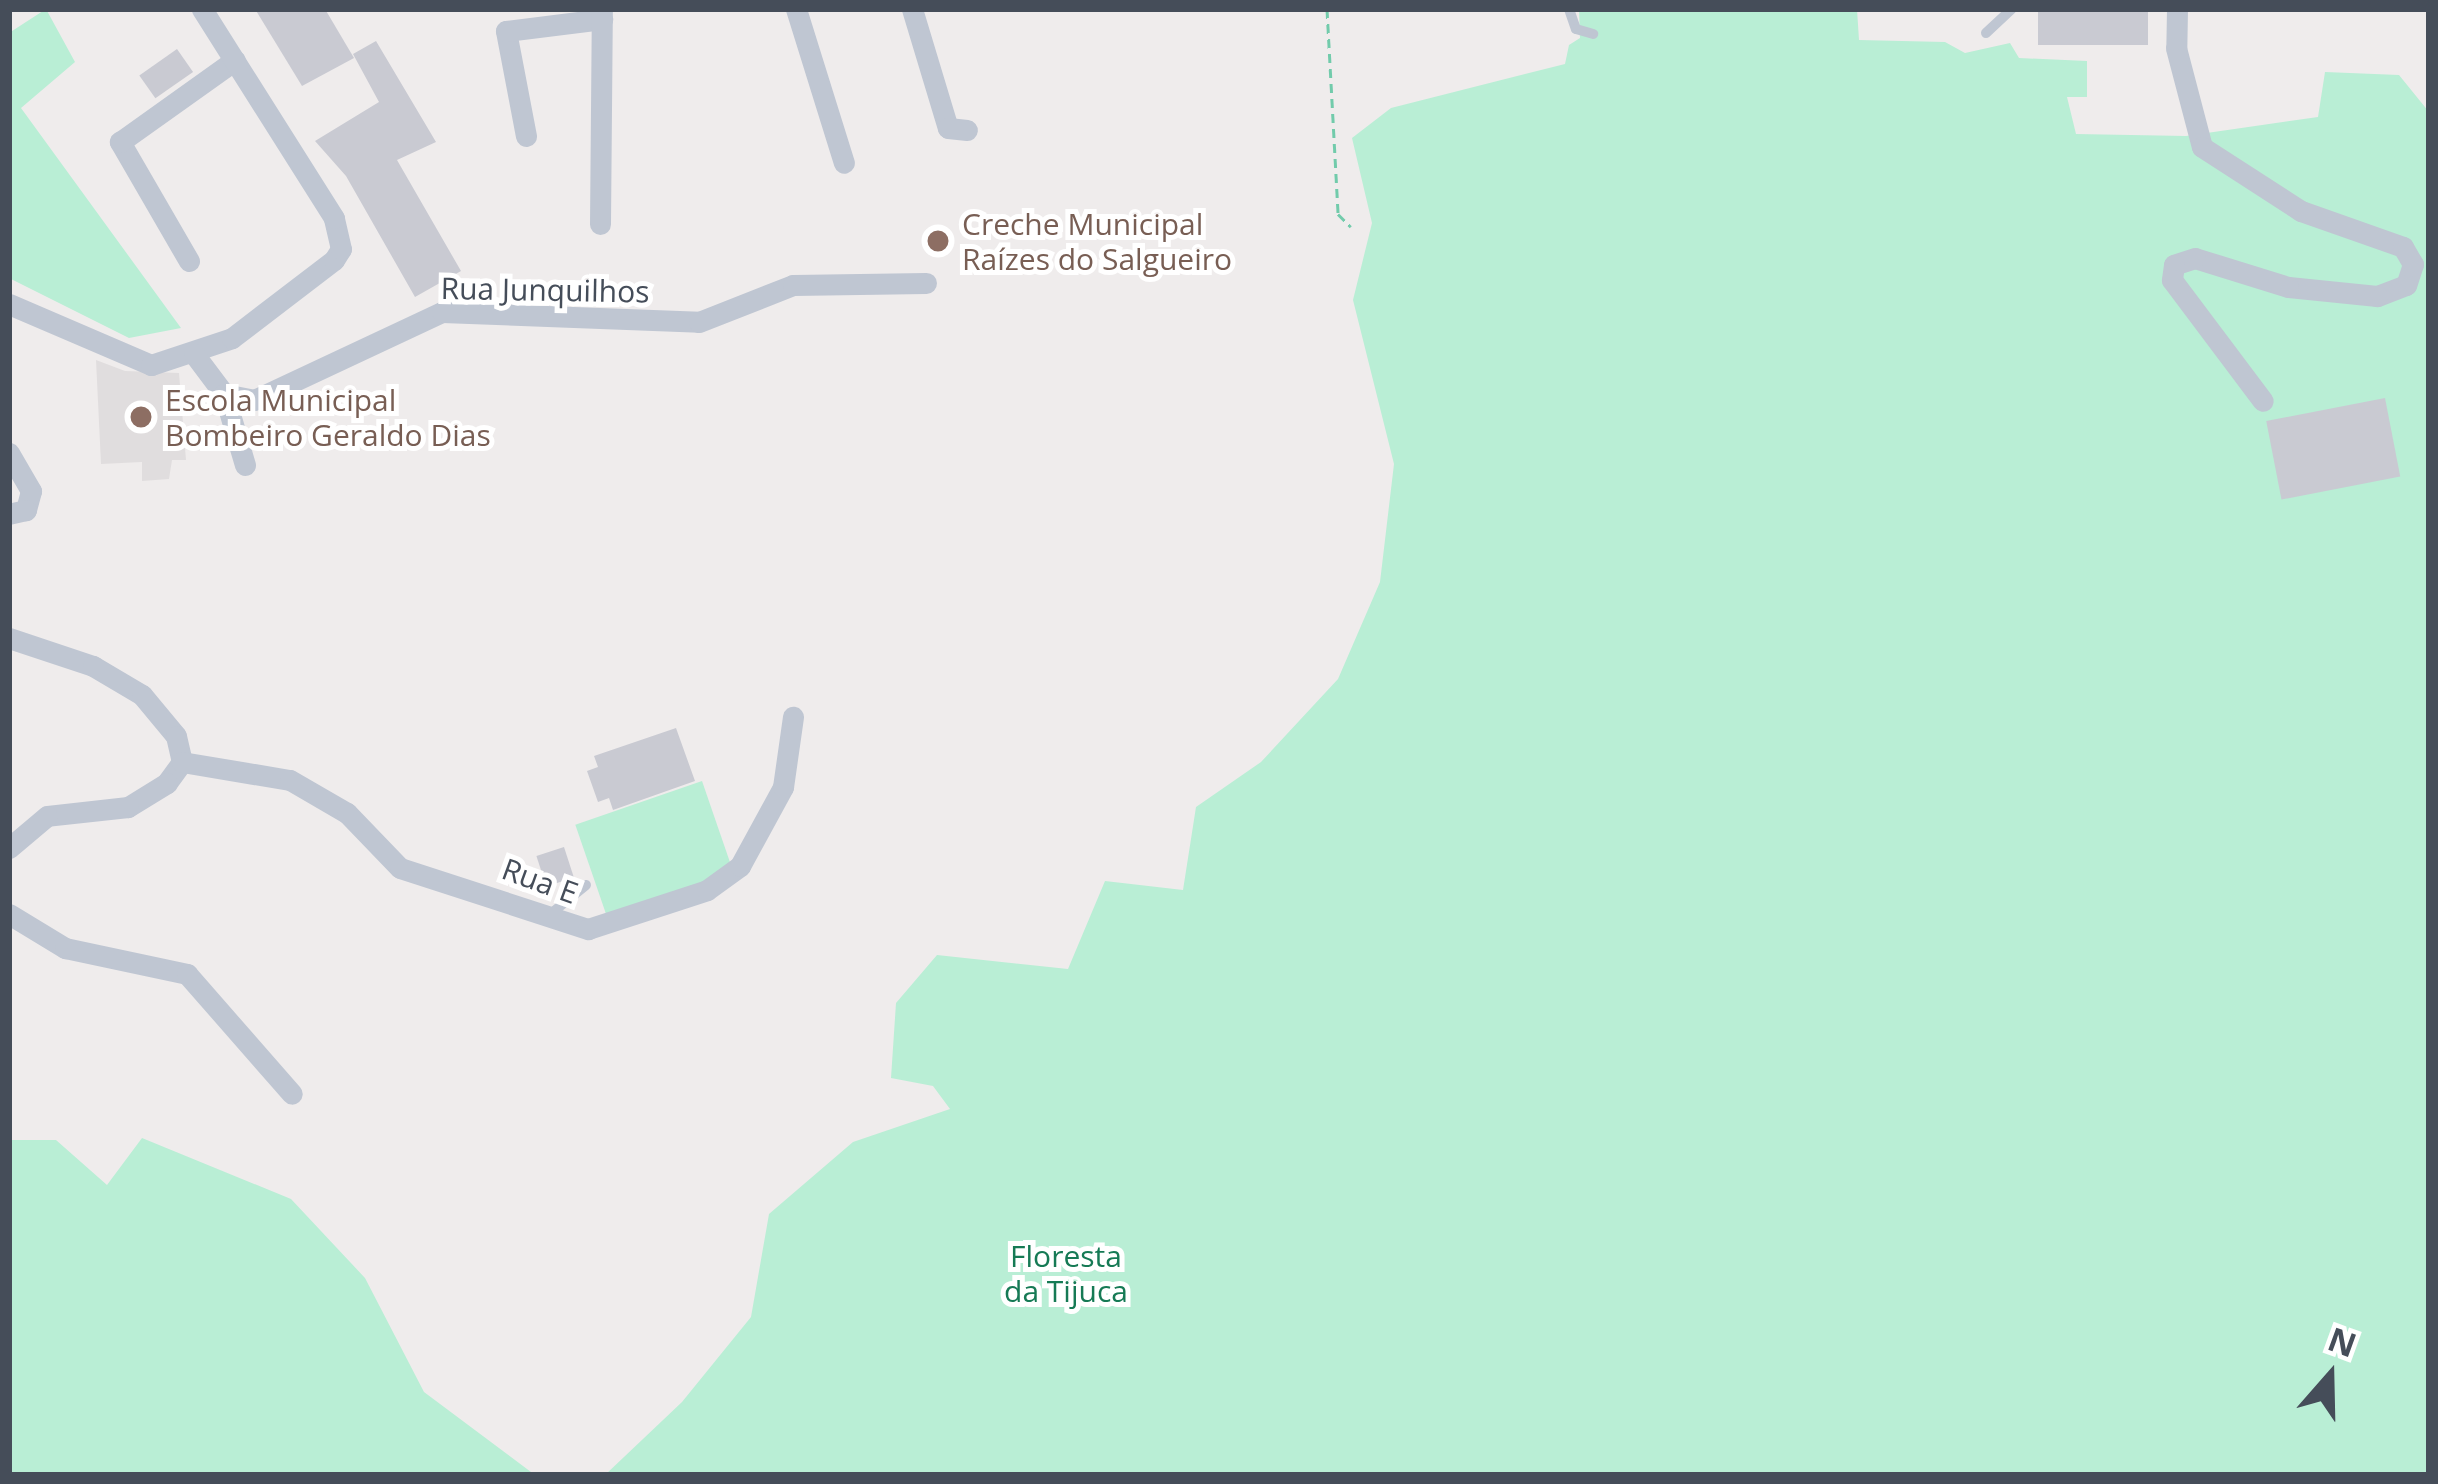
<!DOCTYPE html>
<html>
<head>
<meta charset="utf-8">
<style>
  body { margin:0 }
  #map { position:relative; width:2438px; height:1484px; overflow:hidden; background:#efecec; font-family:"Open Sans",sans-serif }
  div>[style] { position:absolute }
  [style*='--x'] { left:calc(var(--x)*1px); top:calc(var(--y)*1px); width:calc(var(--w)*1px); rotate:calc(var(--a)*1deg) }
  .education>* { inset:0; background:#e0ddde }
  .green>* { inset:0; background:#b9eed5; transform-origin:0 0 }
  .building>* { inset:0; background:#c9cad2; transform-origin:0 0 }
  .path>* { height:3px; margin-top:-1.5px; transform-origin:0; background:repeating-linear-gradient(90deg,#72cbab 0 9px,transparent 0 15px) }
  .service>* { height:10px; margin:-5px; padding:0 5px; transform-origin:5px; border-radius:5px; background:#bfc6d2 }
  .minor>* { height:21px; margin:-10.5px; padding:0 10.5px; transform-origin:10.5px; border-radius:10.5px; background:#bfc6d2 }
  .dots>* { width:33px; height:33px; translate:-50% -50%; box-sizing:border-box; border:6px solid #fff; border-radius:50% }
  span { translate:-50% -50%; white-space:nowrap; text-align:center; line-height:1.15; -webkit-text-stroke:10px #fff; paint-order:stroke }
  .education-label { font-size:30px; color:#785e54 }
  .left { translate:0 -50%; text-align:left }
  .street-label { font-size:30px; color:#454d59 }
  .park-label { font-size:30px; color:#167a55 }
  .frame { position:absolute; inset:0; border:12px solid #454d59; pointer-events:none }
  .north { position:absolute; left:2270px; top:1316px; width:120px; height:120px; -webkit-text-stroke:9px #fff; paint-order:stroke; rotate:20deg; font-size:33px; font-weight:700; line-height:48px; text-align:center; color:#454d59 }
  .north::after { content:''; display:block; margin:auto; width:42px; height:54px; background:#454d59; clip-path:polygon(50% 0,100% 100%,50% 72%,0 100%) }
</style>
</head>
<body>
<div id="map">
  <div class="education">
    <div style="clip-path:polygon(96px 360px,125px 371px,179px 373px,186px 460px,172px 460px,169px 479px,142px 481px,142px 462px,101px 464px)"></div>
  </div>
  <div class="green">
    <div style="clip-path:polygon(46px 9px,75px 62px,21px 108px,181px 328px,129px 338px,9px 278px,9px 33px)"></div>
    <div style="clip-path:polygon(1579px 9px,1857px 9px,1859px 40px,1945px 42px,1965px 53px,2010px 43px,2019px 58px,2087px 61px,2087px 97px,2067px 97px,2076px 134px,2186px 136px,2318px 117px,2325px 72px,2399px 75px,2429px 112px,2429px 1475px,605px 1475px,682px 1402px,751px 1317px,769px 1214px,853px 1142px,950px 1109px,933px 1086px,891px 1078px,896px 1003px,937px 955px,1068px 969px,1105px 881px,1183px 890px,1196px 807px,1261px 762px,1338px 679px,1380px 582px,1394px 464px,1353px 300px,1372px 223px,1352px 138px,1391px 108px,1565px 64px,1569px 45px,1580px 38px)"></div>
    <div style="left:702px;top:781px;width:96px;height:134px;rotate:71deg"></div>
    <div style="clip-path:polygon(142px 1138px,291px 1199px,365px 1278px,424px 1392px,535px 1475px,9px 1475px,9px 1140px,56px 1140px,107px 1185px)"></div>
  </div>
  <div class="building">
    <div style="clip-path:polygon(255px 9px,325px 9px,354px 58px,302px 86px)"></div>
    <div style="left:2038px;top:9px;width:110px;height:36px"></div>
    <div style="clip-path:polygon(376px 41px,436px 142px,397px 160px,461px 271px,415px 297px,346px 176px,315px 141px,379px 102px,353px 54px)"></div>
    <div style="left:177px;top:49px;width:28px;height:46px;rotate:55deg"></div>
    <div style="left:2385px;top:398px;width:80px;height:121px;rotate:79deg"></div>
    <div style="clip-path:polygon(676px 728px,695px 781px,613px 810px,609px 798px,598px 802px,587px 771px,598px 767px,594px 756px)"></div>
    <div style="left:564px;top:847px;width:32px;height:29px;rotate:72deg"></div>
  </div>
  <div class="path">
    <div style="--x:1327;--y:9;--w:205;--a:86.9"></div>
    <div style="--x:1338;--y:214;--w:18;--a:45"></div>
  </div>
  <div class="service">
    <div style="--x:1569;--y:9;--w:21;--a:71"></div>
    <div style="--x:1576;--y:29;--w:18;--a:16"></div>
    <div style="--x:1986;--y:33;--w:35;--a:-43"></div>
    <div style="--x:548;--y:916;--w:49;--a:-39.2"></div>
  </div>
  <div class="minor">
    <div style="--x:796;--y:9;--w:161;--a:72.7"></div>
    <div style="--x:912;--y:9;--w:124;--a:73.2"></div>
    <div style="--x:948;--y:128;--w:19;--a:6"></div>
    <div style="--x:2177;--y:9;--w:39;--a:91"></div>
    <div style="--x:2176;--y:48;--w:102;--a:75.3"></div>
    <div style="--x:2202;--y:147;--w:118;--a:32.9"></div>
    <div style="--x:2301;--y:211;--w:108;--a:19.4"></div>
    <div style="--x:2403;--y:247;--w:20;--a:60"></div>
    <div style="--x:2413;--y:264;--w:22;--a:108"></div>
    <div style="--x:2406;--y:285;--w:31;--a:159"></div>
    <div style="--x:2377;--y:296;--w:89;--a:-174.2"></div>
    <div style="--x:2288;--y:287;--w:97;--a:-162.7"></div>
    <div style="--x:2195;--y:258;--w:22;--a:162"></div>
    <div style="--x:2174;--y:265;--w:15;--a:98"></div>
    <div style="--x:2172;--y:280;--w:151;--a:53.1"></div>
    <div style="--x:526;--y:136;--w:107;--a:-100.8"></div>
    <div style="--x:506;--y:31;--w:97;--a:-7.1"></div>
    <div style="--x:600;--y:224;--w:215;--a:-89.5"></div>
    <div style="--x:189;--y:261;--w:138;--a:-120.1"></div>
    <div style="--x:120;--y:142;--w:141;--a:-35.5"></div>
    <div style="--x:9;--y:304;--w:155;--a:23.2"></div>
    <div style="--x:151;--y:365;--w:85;--a:-18.4"></div>
    <div style="--x:232;--y:338;--w:128;--a:-37.4"></div>
    <div style="--x:334;--y:260;--w:13;--a:-58"></div>
    <div style="--x:341;--y:249;--w:32;--a:-103"></div>
    <div style="--x:334;--y:218;--w:247;--a:-122.3"></div>
    <div style="--x:194;--y:354;--w:50;--a:53.1"></div>
    <div style="--x:224;--y:394;--w:31;--a:11"></div>
    <div style="--x:254;--y:400;--w:208;--a:-25.1"></div>
    <div style="--x:442;--y:312;--w:257;--a:2.2"></div>
    <div style="--x:699;--y:322;--w:101;--a:-21.5"></div>
    <div style="--x:793;--y:285;--w:133;--a:-0.9"></div>
    <div style="--x:224;--y:394;--w:74;--a:73.5"></div>
    <div style="--x:9;--y:453;--w:44;--a:59.9"></div>
    <div style="--x:31;--y:491;--w:20;--a:105"></div>
    <div style="--x:26;--y:510;--w:17;--a:167"></div>
    <div style="--x:9;--y:638;--w:89;--a:18.4"></div>
    <div style="--x:93;--y:666;--w:57;--a:30.6"></div>
    <div style="--x:142;--y:695;--w:53;--a:50.3"></div>
    <div style="--x:176;--y:736;--w:27;--a:77"></div>
    <div style="--x:182;--y:762;--w:26;--a:126"></div>
    <div style="--x:167;--y:783;--w:46;--a:148.4"></div>
    <div style="--x:128;--y:807;--w:81;--a:173.7"></div>
    <div style="--x:47;--y:816;--w:50;--a:139.9"></div>
    <div style="--x:182;--y:762;--w:109;--a:9.5"></div>
    <div style="--x:290;--y:780;--w:66;--a:30.1"></div>
    <div style="--x:347;--y:813;--w:76;--a:46.1"></div>
    <div style="--x:400;--y:868;--w:198;--a:18"></div>
    <div style="--x:588;--y:929;--w:125;--a:-18.1"></div>
    <div style="--x:707;--y:890;--w:41;--a:-36"></div>
    <div style="--x:740;--y:866;--w:90;--a:-61.4"></div>
    <div style="--x:783;--y:787;--w:71;--a:-81.9"></div>
    <div style="--x:9;--y:914;--w:66;--a:31.3"></div>
    <div style="--x:65;--y:948;--w:125;--a:12"></div>
    <div style="--x:187;--y:974;--w:159;--a:48.8"></div>
  </div>
  <div class="dots">
    <div style="left:938px;top:241px;background:#8d6e63"></div>
    <div style="left:141px;top:417px;background:#8d6e63"></div>
  </div>
  <div class="education-label">
    <span class="left" style="left:962px;top:241px">Creche Municipal<br>Raízes do Salgueiro</span>
    <span class="left" style="left:165px;top:417px">Escola Municipal<br>Bombeiro Geraldo Dias</span>
  </div>
  <div class="street-label">
    <span style="left:545px;top:290px;rotate:1deg">Rua Junquilhos</span>
    <span style="left:540px;top:881px;rotate:20deg">Rua E</span>
  </div>
  <div class="park-label">
    <span style="left:1066px;top:1273px">Floresta<br>da Tijuca</span>
  </div>
  <div class="frame"></div>
  <div class="north">N</div>
</div>
</body>
</html>
